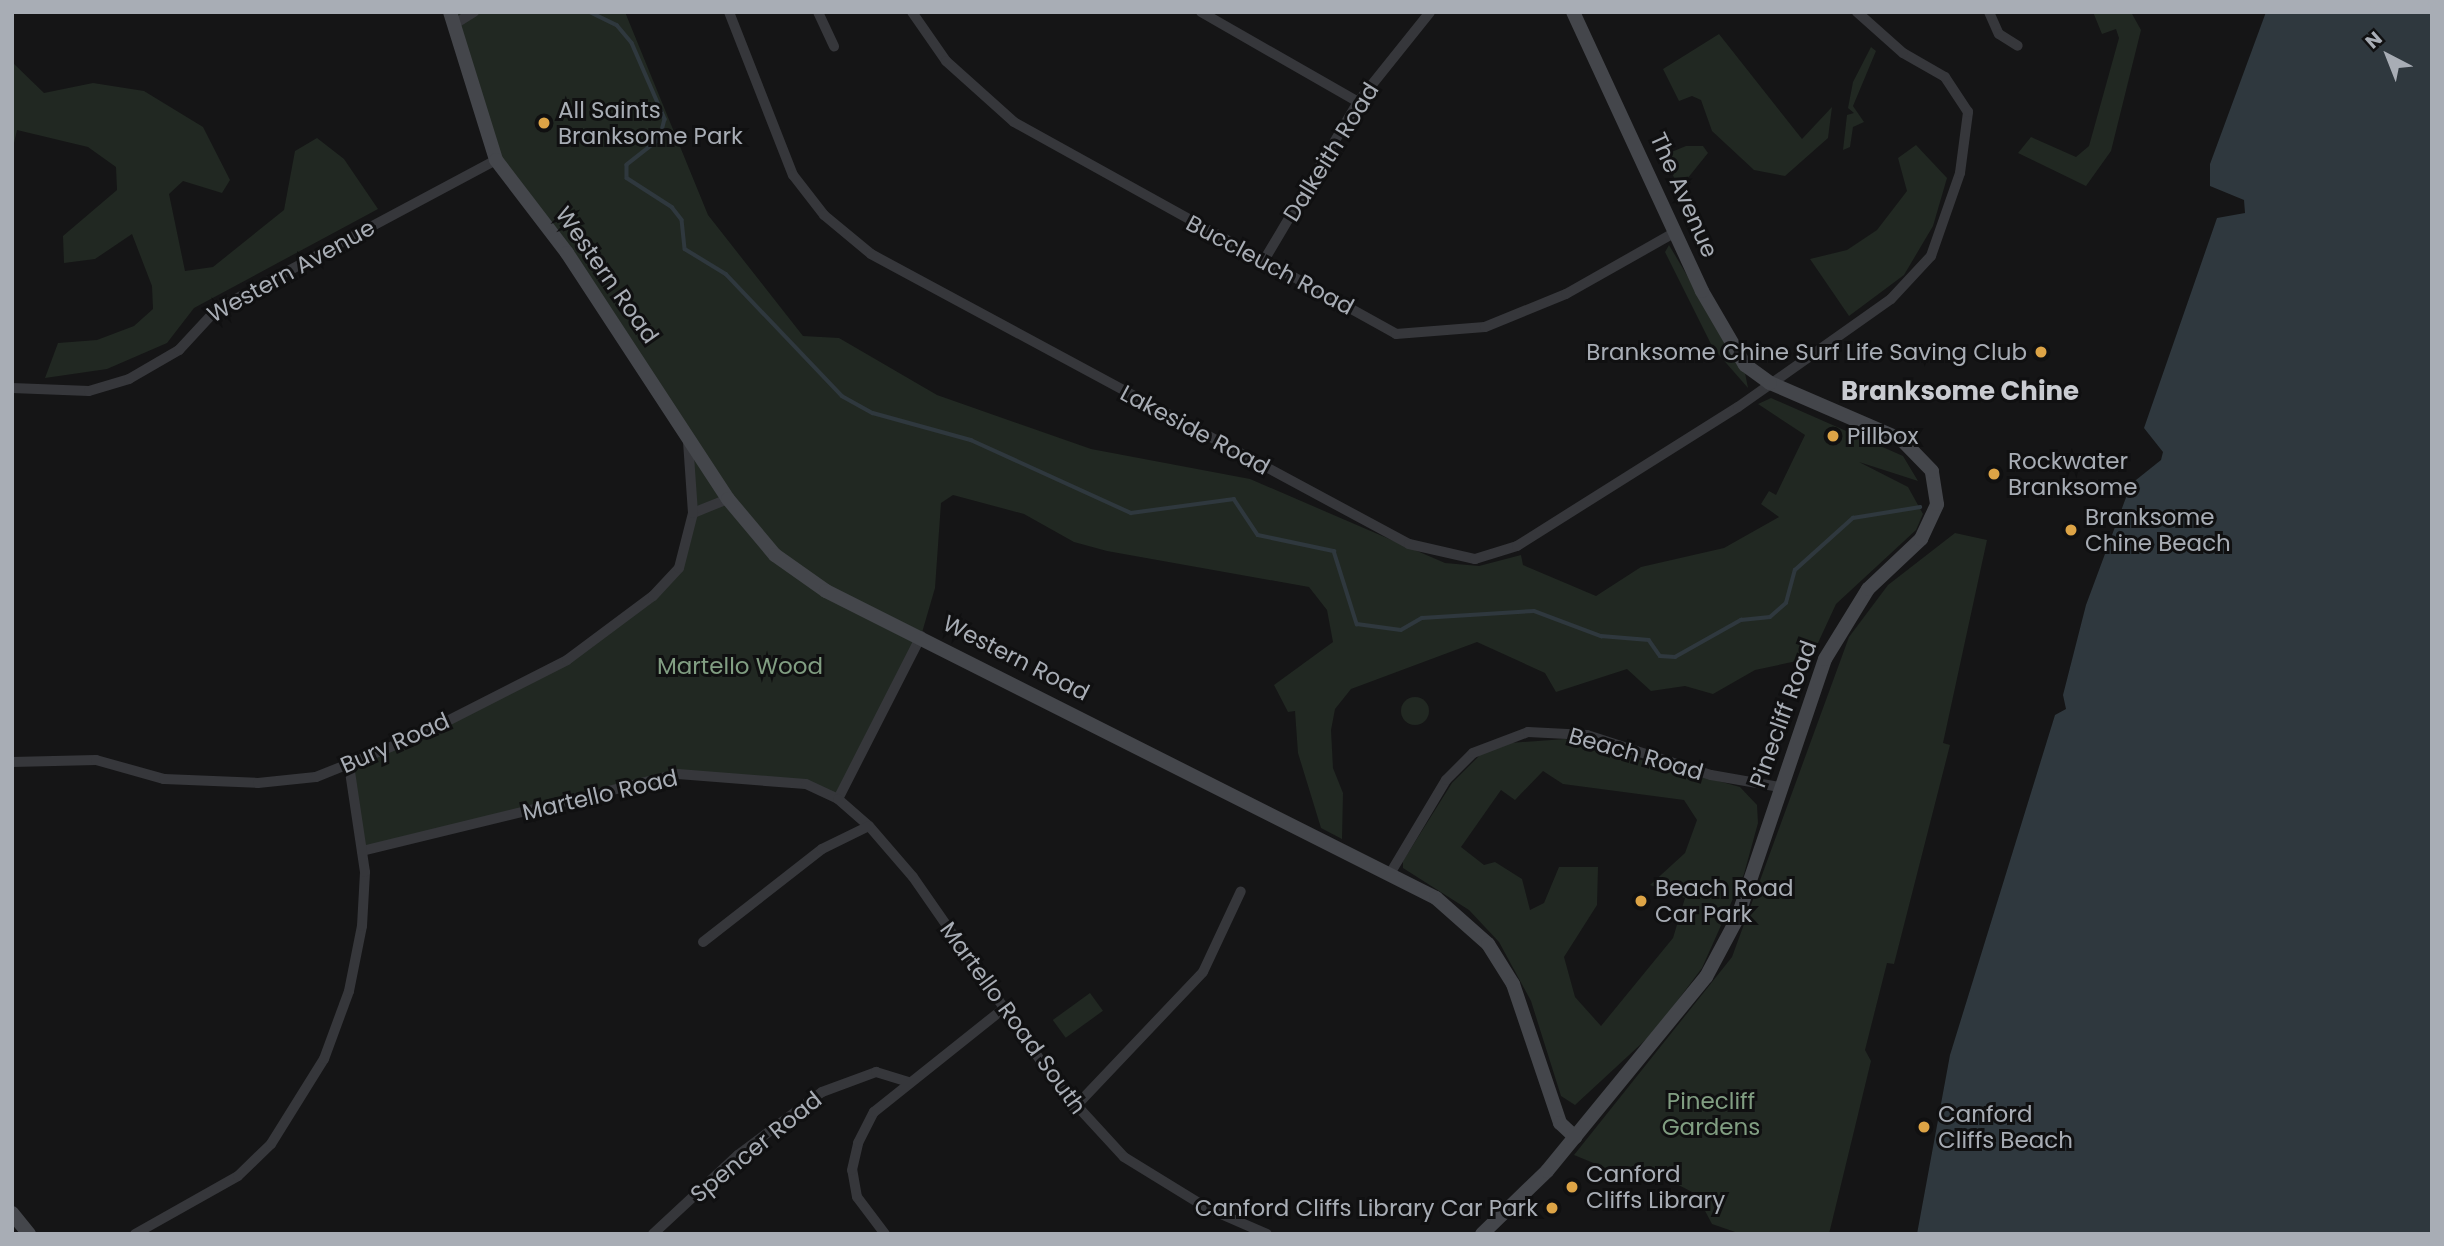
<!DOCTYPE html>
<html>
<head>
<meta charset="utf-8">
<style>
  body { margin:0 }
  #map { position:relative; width:2444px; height:1246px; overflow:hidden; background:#151516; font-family:Poppins,sans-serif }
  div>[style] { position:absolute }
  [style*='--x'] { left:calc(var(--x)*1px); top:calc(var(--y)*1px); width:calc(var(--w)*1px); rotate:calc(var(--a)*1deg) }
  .green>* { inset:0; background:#212822; transform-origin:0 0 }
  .round { border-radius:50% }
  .water>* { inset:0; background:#2f383e }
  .stream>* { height:3.5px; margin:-1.75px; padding:0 1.75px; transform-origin:1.75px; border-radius:1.75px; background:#2f383e }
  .street>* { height:10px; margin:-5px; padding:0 5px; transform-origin:5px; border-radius:5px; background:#36373b }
  .secondary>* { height:14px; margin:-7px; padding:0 7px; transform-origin:7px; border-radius:7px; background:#44464b }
  .dots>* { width:19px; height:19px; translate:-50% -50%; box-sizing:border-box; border:4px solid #101011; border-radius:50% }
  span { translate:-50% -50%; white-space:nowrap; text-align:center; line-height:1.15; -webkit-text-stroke:6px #101011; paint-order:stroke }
  .poi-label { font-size:23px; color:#a8adb5 }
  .left { translate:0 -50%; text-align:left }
  .right { translate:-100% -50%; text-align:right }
  .street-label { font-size:23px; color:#a8adb5 }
  .park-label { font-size:23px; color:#819e82 }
  .quarter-label { font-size:26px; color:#c9cbd1; font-weight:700 }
  .frame { position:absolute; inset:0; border:14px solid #a8adb5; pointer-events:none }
  .north { position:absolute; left:2353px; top:21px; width:70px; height:70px; -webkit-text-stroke:5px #101011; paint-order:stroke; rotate:318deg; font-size:19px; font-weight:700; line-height:28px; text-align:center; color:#a8adb5 }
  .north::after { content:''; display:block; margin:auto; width:24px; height:32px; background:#a8adb5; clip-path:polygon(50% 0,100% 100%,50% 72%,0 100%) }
</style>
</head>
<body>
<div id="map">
  <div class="green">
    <div style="clip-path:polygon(450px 12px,625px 12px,708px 215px,803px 336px,839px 338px,937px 395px,1091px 449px,1250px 479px,1445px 563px,1479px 566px,1521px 555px,1523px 565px,1596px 596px,1641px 567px,1724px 548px,1779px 517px,1761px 504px,1769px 491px,1776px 495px,1805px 435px,1758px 404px,1771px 398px,1903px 456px,1918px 481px,1859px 462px,1908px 487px,1923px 514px,1916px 530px,1836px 604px,1811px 658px,1755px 670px,1713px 694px,1685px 686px,1651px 691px,1627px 669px,1556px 692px,1545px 673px,1477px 642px,1351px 689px,1335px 709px,1331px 730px,1333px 768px,1343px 793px,1342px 839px,1321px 828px,1298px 753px,1295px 711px,1288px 712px,1274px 685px,1333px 642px,1327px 610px,1309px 587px,1107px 551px,1074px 542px,1024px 514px,953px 495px,941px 503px,935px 588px,921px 636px,838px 799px,806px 784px,678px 774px,362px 851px,349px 765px,418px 736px,606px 635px,679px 568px,693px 513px,688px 433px,506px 177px)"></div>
    <div style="clip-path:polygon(2093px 12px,2131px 12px,2141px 30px,2111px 151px,2086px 186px,2018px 153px,2031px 137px,2076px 157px,2089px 146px,2119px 38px,2116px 29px,2102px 34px)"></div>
    <div style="clip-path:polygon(1719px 34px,1802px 139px,1832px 107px,1828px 138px,1785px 176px,1754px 170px,1712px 131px,1701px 100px,1692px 96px,1679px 101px,1663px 69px)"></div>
    <div style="clip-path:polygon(1871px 47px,1876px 51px,1853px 106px,1864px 122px,1853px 127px,1850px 147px,1843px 150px,1847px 115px,1854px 113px,1848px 108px,1853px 82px)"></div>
    <div style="clip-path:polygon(12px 62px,44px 93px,93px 83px,144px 91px,203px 127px,230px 180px,222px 193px,183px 181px,169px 194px,185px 271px,213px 267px,284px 210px,295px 151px,317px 138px,344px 159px,378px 209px,194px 308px,167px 343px,107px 369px,45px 378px,58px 343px,97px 340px,134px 326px,153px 309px,152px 286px,132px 234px,95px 259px,64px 263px,63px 236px,117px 190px,116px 167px,88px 147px,17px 130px,12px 152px)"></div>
    <div style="clip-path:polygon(1916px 145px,1947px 178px,1933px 226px,1904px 275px,1849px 316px,1810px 259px,1847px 250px,1877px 230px,1907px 191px,1898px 158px)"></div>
    <div style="clip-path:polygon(1686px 146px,1703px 146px,1708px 153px,1679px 189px,1664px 155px)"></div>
    <div style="clip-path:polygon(1669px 245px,1745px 373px,1748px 388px,1713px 348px,1665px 252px)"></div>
    <div style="clip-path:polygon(1955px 533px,1987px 540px,1943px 743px,1950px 745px,1894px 964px,1887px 963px,1865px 1050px,1871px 1061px,1829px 1234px,1741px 1234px,1712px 1224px,1696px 1194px,1665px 1178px,1613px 1171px,1574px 1155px,1732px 957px,1849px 637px,1888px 585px)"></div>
    <div class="round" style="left:1401px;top:697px;width:28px;height:28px"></div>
    <div style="clip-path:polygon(evenodd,1565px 739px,1740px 787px,1757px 805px,1758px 823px,1744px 874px,1702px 968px,1654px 1032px,1575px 1105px,1561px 1096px,1531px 1001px,1499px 942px,1469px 910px,1403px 868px,1403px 861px,1452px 783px,1480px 755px,1509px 743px,1565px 739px,1543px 771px,1563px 784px,1684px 800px,1697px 820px,1685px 853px,1650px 885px,1685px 898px,1673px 938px,1601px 1026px,1575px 997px,1564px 957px,1597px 905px,1598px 867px,1559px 867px,1544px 903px,1530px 910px,1522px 879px,1495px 862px,1484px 865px,1461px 847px,1501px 790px,1515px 800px,1543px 771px)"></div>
    <div style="left:1090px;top:993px;width:22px;height:46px;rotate:54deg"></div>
  </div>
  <div class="water">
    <div style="clip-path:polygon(2266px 12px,2432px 12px,2432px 1234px,1917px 1234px,1950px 1055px,2055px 715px,2066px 709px,2063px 695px,2086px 605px,2131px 484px,2161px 460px,2163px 452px,2144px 428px,2217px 218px,2245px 213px,2244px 200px,2210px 186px,2210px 164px)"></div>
  </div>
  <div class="stream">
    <div style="--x:590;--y:12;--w:30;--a:26"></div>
    <div style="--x:617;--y:25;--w:23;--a:50"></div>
    <div style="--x:632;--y:43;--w:83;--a:66.5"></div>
    <div style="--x:665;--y:119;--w:21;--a:104"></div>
    <div style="--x:660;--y:139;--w:42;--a:141.8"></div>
    <div style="--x:627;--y:165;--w:13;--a:90"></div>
    <div style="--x:627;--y:178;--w:54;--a:32.8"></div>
    <div style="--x:672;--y:207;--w:16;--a:52"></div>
    <div style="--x:682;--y:220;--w:29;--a:84"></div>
    <div style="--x:685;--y:249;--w:48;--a:31.4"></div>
    <div style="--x:726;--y:274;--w:168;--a:46.4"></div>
    <div style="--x:842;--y:396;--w:35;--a:29"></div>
    <div style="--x:873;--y:413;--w:102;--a:15.4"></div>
    <div style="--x:971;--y:440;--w:176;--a:24.5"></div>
    <div style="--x:1131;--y:513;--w:104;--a:-7.7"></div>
    <div style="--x:1234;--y:499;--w:43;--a:56.3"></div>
    <div style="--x:1258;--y:535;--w:78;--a:11.9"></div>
    <div style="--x:1334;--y:551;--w:77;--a:72.5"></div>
    <div style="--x:1357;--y:624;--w:44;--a:7.8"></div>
    <div style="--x:1401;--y:630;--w:24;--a:-30"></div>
    <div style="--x:1422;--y:618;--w:112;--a:-3.6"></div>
    <div style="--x:1534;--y:611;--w:72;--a:20.5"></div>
    <div style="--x:1601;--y:636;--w:48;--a:4.8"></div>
    <div style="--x:1649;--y:640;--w:19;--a:55"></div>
    <div style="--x:1660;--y:656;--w:15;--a:4"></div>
    <div style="--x:1675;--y:657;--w:76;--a:-29.3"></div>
    <div style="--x:1741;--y:620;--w:29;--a:-6"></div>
    <div style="--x:1770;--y:617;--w:21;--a:-41"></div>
    <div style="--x:1786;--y:603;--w:34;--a:-75"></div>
    <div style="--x:1795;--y:570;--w:78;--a:-41.9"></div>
    <div style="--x:1853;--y:518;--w:68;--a:-9.3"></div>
  </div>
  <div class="street">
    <div style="--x:729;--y:12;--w:175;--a:68.6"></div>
    <div style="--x:793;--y:175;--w:51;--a:52.2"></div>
    <div style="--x:824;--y:215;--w:61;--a:39.7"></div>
    <div style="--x:871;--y:254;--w:611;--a:28.33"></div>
    <div style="--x:1409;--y:544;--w:68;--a:12.8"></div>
    <div style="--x:1475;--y:559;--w:44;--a:-17.2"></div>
    <div style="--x:1517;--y:546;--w:261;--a:-32.2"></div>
    <div style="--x:1738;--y:407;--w:187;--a:-35.2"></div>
    <div style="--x:1891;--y:299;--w:59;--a:-47.1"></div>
    <div style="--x:1931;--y:256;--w:88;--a:-70.7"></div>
    <div style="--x:1960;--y:173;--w:62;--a:-82.5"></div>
    <div style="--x:1968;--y:112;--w:42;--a:-123.3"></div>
    <div style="--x:1945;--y:77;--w:48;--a:-150.3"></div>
    <div style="--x:1903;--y:53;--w:62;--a:-138.3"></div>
    <div style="--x:818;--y:12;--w:38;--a:65"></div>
    <div style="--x:912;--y:12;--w:60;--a:55.2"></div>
    <div style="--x:946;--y:61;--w:91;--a:41.9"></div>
    <div style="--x:1014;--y:122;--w:437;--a:29"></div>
    <div style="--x:1396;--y:334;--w:89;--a:-4.5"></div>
    <div style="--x:1485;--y:327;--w:87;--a:-22.2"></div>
    <div style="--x:1566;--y:294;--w:124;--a:-29.5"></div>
    <div style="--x:1201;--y:12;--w:181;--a:29.8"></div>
    <div style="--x:1989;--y:12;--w:24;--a:66"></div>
    <div style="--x:1999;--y:34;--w:22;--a:32"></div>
    <div style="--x:453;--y:25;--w:25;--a:-32"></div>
    <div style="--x:1263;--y:262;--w:186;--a:-59.3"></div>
    <div style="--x:1358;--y:102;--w:115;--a:-51.3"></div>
    <div style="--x:12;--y:388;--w:77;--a:2.2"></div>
    <div style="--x:89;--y:391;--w:42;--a:-16.7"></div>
    <div style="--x:129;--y:379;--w:58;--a:-30.1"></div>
    <div style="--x:179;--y:350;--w:56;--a:-47.2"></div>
    <div style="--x:217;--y:309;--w:316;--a:-28.1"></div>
    <div style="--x:693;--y:513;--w:38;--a:-22"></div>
    <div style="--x:12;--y:762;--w:84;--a:-1.4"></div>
    <div style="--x:96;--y:760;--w:71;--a:15.6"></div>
    <div style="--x:164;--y:779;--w:94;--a:2.4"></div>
    <div style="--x:258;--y:783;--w:58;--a:-5.9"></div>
    <div style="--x:316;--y:777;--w:110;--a:-21.9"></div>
    <div style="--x:418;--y:736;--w:167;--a:-27"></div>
    <div style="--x:567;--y:660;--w:107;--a:-36.7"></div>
    <div style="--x:653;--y:596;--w:38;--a:-47"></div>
    <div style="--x:679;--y:568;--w:57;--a:-75.7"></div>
    <div style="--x:693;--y:513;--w:72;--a:-94"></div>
    <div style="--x:838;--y:799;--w:183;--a:-63"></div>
    <div style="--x:362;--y:851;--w:325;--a:-13.7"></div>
    <div style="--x:678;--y:774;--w:128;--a:4.5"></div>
    <div style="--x:806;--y:784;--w:35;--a:25"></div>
    <div style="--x:838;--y:799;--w:41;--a:41.1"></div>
    <div style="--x:869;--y:826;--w:67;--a:49.2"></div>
    <div style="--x:913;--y:877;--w:251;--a:55.2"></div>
    <div style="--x:1056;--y:1083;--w:100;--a:47.4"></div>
    <div style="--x:1124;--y:1157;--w:97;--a:31.6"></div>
    <div style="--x:1207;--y:1208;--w:65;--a:23.4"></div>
    <div style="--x:1391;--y:872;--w:107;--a:-59.1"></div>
    <div style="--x:1446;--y:780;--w:38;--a:-45"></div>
    <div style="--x:1473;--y:753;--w:59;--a:-20.9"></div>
    <div style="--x:1528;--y:732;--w:59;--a:2.9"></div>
    <div style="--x:1587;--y:735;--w:130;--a:17.9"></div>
    <div style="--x:1711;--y:775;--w:70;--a:9.9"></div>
    <div style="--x:703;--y:942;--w:151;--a:-38"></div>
    <div style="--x:822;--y:849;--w:52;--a:-26.1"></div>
    <div style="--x:1074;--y:1108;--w:187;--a:-46.5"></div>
    <div style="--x:1203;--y:972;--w:89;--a:-64.9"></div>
    <div style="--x:135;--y:1234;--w:118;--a:-29.4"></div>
    <div style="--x:238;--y:1176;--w:46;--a:-44.1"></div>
    <div style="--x:271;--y:1144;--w:100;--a:-58.1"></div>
    <div style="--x:324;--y:1059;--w:72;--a:-69.8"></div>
    <div style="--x:349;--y:991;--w:66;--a:-78.7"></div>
    <div style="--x:362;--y:926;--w:54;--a:-86.8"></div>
    <div style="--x:365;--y:872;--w:108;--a:-98.5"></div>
    <div style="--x:653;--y:1234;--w:116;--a:-42.9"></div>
    <div style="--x:738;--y:1155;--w:105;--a:-36.9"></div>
    <div style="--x:822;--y:1092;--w:58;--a:-20.3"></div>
    <div style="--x:876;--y:1072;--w:34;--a:17"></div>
    <div style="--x:885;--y:1234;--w:46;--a:-127.1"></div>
    <div style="--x:857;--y:1197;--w:27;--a:-100"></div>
    <div style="--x:852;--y:1170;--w:28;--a:-77"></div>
    <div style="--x:858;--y:1143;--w:35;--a:-63"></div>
    <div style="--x:874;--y:1112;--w:165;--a:-38.6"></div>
  </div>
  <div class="secondary">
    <div style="--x:450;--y:12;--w:155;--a:72.7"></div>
    <div style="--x:496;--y:160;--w:117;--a:52.6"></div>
    <div style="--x:567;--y:253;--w:294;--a:56.8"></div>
    <div style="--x:728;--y:499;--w:73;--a:50"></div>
    <div style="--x:775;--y:555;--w:62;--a:35.2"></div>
    <div style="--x:826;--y:591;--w:683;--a:26.72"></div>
    <div style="--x:1436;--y:898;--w:69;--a:41.5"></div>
    <div style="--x:1488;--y:944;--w:47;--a:58"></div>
    <div style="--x:1513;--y:984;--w:147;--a:71.3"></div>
    <div style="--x:1560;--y:1123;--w:21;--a:43"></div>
    <div style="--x:12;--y:1213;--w:27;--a:51"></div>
    <div style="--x:1482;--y:1234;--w:91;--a:-44.1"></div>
    <div style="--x:1547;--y:1171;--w:251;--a:-50.7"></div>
    <div style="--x:1706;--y:977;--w:66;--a:-61.9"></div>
    <div style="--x:1737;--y:919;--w:274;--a:-71.3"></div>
    <div style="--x:1825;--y:659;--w:82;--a:-58.4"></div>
    <div style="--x:1868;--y:589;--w:73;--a:-43.3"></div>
    <div style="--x:1921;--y:539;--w:38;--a:-65"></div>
    <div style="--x:1937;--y:504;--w:33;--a:-99"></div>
    <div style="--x:1932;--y:471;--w:43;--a:-134.1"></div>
    <div style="--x:1902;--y:440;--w:144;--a:-156.6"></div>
    <div style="--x:1770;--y:383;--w:31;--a:-144"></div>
    <div style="--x:1745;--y:365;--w:86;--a:-120.2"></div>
    <div style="--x:1702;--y:291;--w:307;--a:-114.8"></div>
  </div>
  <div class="dots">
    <div style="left:544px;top:123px;background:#dda446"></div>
    <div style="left:2041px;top:352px;background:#dda446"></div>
    <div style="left:1833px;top:436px;background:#dda446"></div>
    <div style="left:1994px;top:474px;background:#dda446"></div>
    <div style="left:2071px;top:530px;background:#dda446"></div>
    <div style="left:1641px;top:901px;background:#dda446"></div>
    <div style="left:1924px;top:1127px;background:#dda446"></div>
    <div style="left:1572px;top:1187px;background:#dda446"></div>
    <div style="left:1552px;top:1208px;background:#dda446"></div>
  </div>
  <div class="poi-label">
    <span class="left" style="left:558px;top:123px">All Saints<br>Branksome Park</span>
    <span class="right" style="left:2027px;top:352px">Branksome Chine Surf Life Saving Club</span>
    <span class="left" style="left:1847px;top:436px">Pillbox</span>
    <span class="left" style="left:2008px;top:474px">Rockwater<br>Branksome</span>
    <span class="left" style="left:2085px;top:530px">Branksome<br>Chine Beach</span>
    <span class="left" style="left:1655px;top:901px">Beach Road<br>Car Park</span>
    <span class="left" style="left:1938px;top:1127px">Canford<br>Cliffs Beach</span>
    <span class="left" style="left:1586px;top:1187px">Canford<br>Cliffs Library</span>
    <span class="right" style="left:1538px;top:1208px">Canford Cliffs Library Car Park</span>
  </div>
  <div class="street-label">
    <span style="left:1331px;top:152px;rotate:-58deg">Dalkeith Road</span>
    <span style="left:1684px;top:195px;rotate:66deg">The Avenue</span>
    <span style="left:1270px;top:265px;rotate:28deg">Buccleuch Road</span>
    <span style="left:291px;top:271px;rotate:-29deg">Western Avenue</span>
    <span style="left:607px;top:275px;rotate:55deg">Western Road</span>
    <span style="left:1195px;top:430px;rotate:28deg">Lakeside Road</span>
    <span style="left:1016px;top:658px;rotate:27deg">Western Road</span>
    <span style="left:1783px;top:714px;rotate:-70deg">Pinecliff Road</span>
    <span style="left:395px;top:743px;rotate:-24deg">Bury Road</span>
    <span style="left:1636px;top:754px;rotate:16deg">Beach Road</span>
    <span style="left:600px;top:795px;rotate:-13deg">Martello Road</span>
    <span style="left:1013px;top:1018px;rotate:54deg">Martello Road South</span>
    <span style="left:756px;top:1147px;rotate:-39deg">Spencer Road</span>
  </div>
  <div class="park-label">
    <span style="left:740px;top:666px">Martello Wood</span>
    <span style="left:1711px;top:1114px">Pinecliff<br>Gardens</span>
  </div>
  <div class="quarter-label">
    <span style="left:1960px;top:392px">Branksome Chine</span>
  </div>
  <div class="frame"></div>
  <div class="north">N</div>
</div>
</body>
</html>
